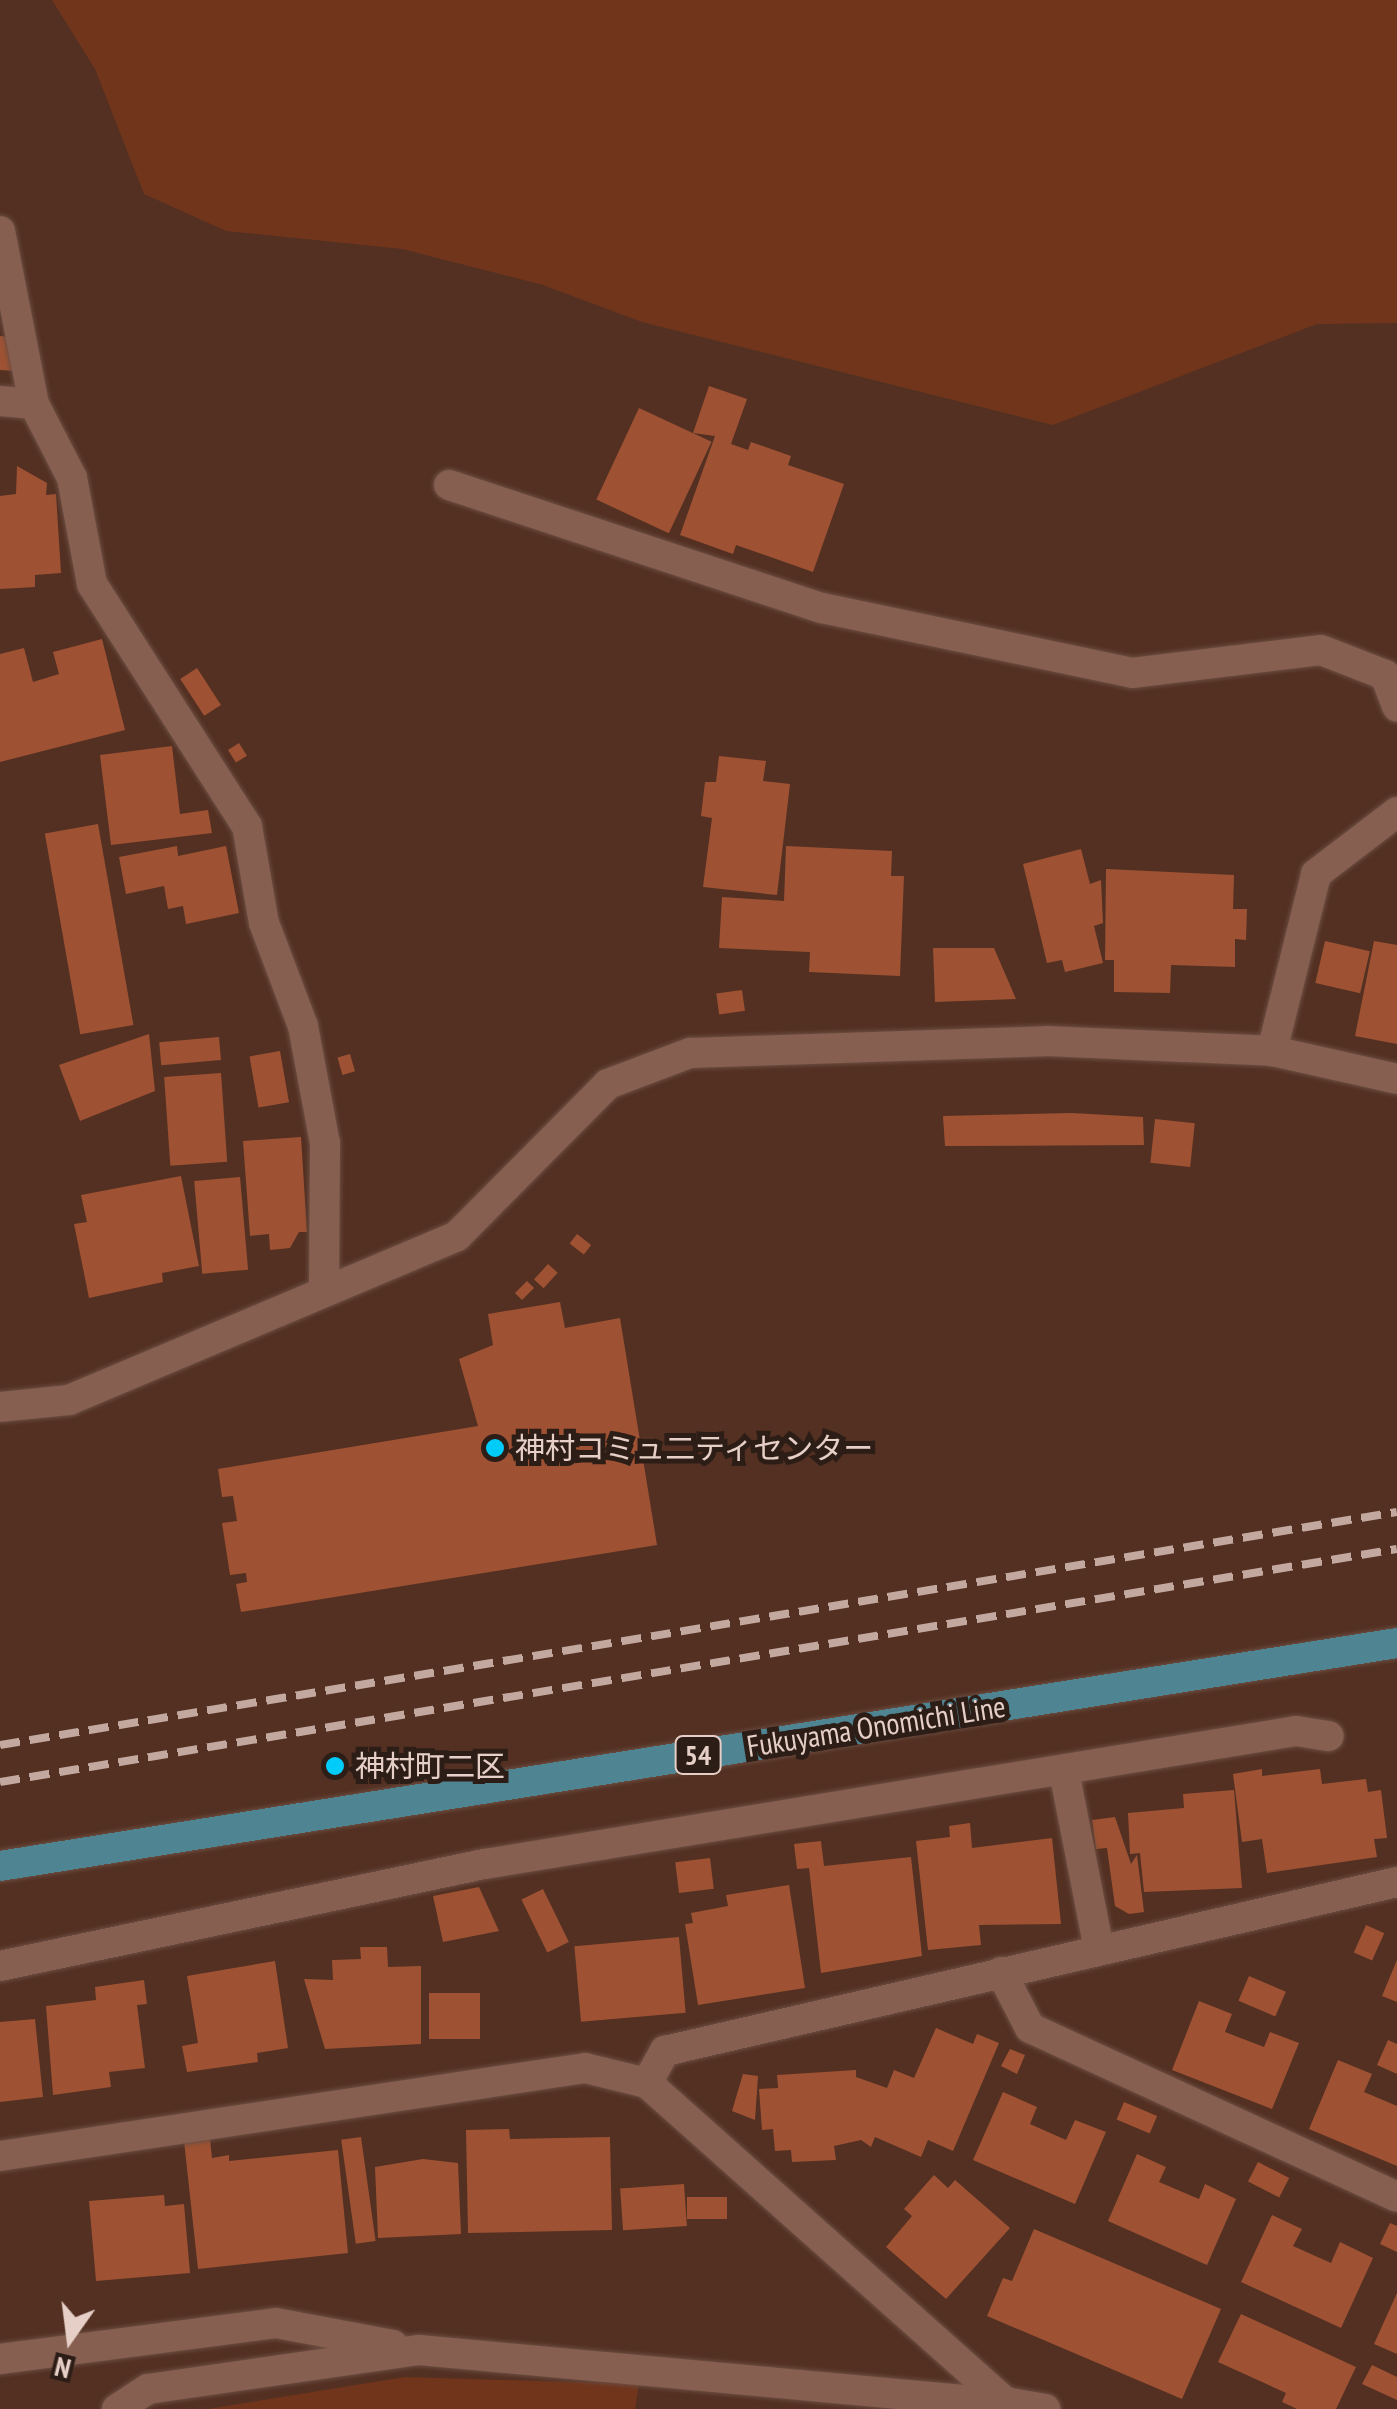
<!DOCTYPE html>
<html>
<head>
<meta charset="utf-8">
<style>
  body { margin:0 }
  #map { position:relative; width:1397px; height:2409px; overflow:hidden; background:#533022; font-family:"PT Sans Narrow","Noto Sans JP",sans-serif }
  div>[style] { position:absolute }
  [style*='--x'] { left:calc(var(--x)*1px); top:calc(var(--y)*1px); width:calc(var(--w)*1px); rotate:calc(var(--a)*1deg) }
  .green>* { inset:0; background:#71351c }
  .building>* { inset:0; background:#9e5233; transform-origin:0 0 }
  .roads { filter:drop-shadow(0 0 2px #6c4e42) drop-shadow(0 0 2px #6c4e42) }
  .street>* { height:30px; margin:-15px; padding:0 15px; transform-origin:15px; border-radius:15px; background:#865f50 }
  .primary>* { height:30px; margin:-15px; padding:0 15px; transform-origin:15px; border-radius:15px; background:#4f8593 }
  .rail>* { height:8px; margin-top:-4px; transform-origin:0; background:repeating-linear-gradient(90deg,#c2a89e 0 20px,transparent 0 30px) }
  .dots>* { width:28px; height:28px; translate:-50% -50%; box-sizing:border-box; border:5px solid #2d1d17; border-radius:50% }
  span { translate:-50% -50%; white-space:nowrap; text-align:center; line-height:1.15; -webkit-text-stroke:10px #2d1d17; paint-order:stroke }
  .shield-label span { padding:2px 8px; background:#2d1d17; border:2px solid; border-radius:8px; -webkit-text-stroke-width:0 }
  .shield-label { font-size:28px; color:#e6cfc6; font-weight:700 }
  .poi-label { font-size:30px; color:#e6cfc6 }
  .left { translate:0 -50%; text-align:left }
  .street-label { font-size:30px; color:#e6cfc6 }
  .north { position:absolute; left:20px; top:2289px; width:100px; height:100px; -webkit-text-stroke:8px #2d1d17; paint-order:stroke; rotate:194deg; font-size:28px; font-weight:700; line-height:40px; text-align:center; color:#e6cfc6 }
  .north::after { content:''; display:block; margin:auto; width:35px; height:45px; background:#e6cfc6; clip-path:polygon(50% 0,100% 100%,50% 72%,0 100%) }
</style>
</head>
<body>
<div id="map">
  <div class="green">
    <div style="clip-path:polygon(52px 0,1397px 0,1397px 323px,1317px 324px,1053px 425px,642px 322px,543px 285px,402px 249px,226px 231px,144px 194px,95px 69px)"></div>
    <div style="clip-path:polygon(405px 2377px,639px 2384px,635px 2409px,208px 2409px)"></div>
  </div>
  <div class="building">
    <div style="clip-path:polygon(0 336px,18px 338px,16px 371px,0 370px)"></div>
    <div style="clip-path:polygon(709px 386px,747px 399px,731px 444px,748px 450px,751px 442px,791px 456px,788px 465px,844px 484px,813px 572px,736px 545px,733px 554px,680px 535px,715px 436px,693px 433px)"></div>
    <div style="left:639px;top:408px;width:80px;height:101px;rotate:25deg"></div>
    <div style="clip-path:polygon(17px 466px,47px 483px,46px 495px,56px 494px,61px 573px,35px 575px,35px 587px,0 589px,0 496px,16px 494px)"></div>
    <div style="clip-path:polygon(102px 639px,125px 730px,0 762px,0 654px,24px 648px,33px 682px,59px 674px,53px 652px)"></div>
    <div style="left:197px;top:668px;width:44px;height:20px;rotate:57deg"></div>
    <div style="left:239px;top:743px;width:15px;height:13px;rotate:58deg"></div>
    <div style="clip-path:polygon(172px 746px,180px 814px,208px 810px,212px 833px,111px 845px,100px 755px)"></div>
    <div style="clip-path:polygon(719px 756px,766px 761px,763px 781px,790px 784px,777px 895px,703px 887px,712px 818px,701px 816px,705px 782px,716px 782px)"></div>
    <div style="left:98px;top:824px;width:204px;height:54px;rotate:80deg"></div>
    <div style="clip-path:polygon(177px 846px,178px 856px,226px 846px,239px 913px,186px 924px,183px 906px,168px 909px,164px 886px,126px 894px,119px 857px)"></div>
    <div style="clip-path:polygon(786px 846px,892px 851px,891px 876px,904px 876px,900px 976px,809px 972px,810px 952px,719px 948px,722px 897px,784px 901px)"></div>
    <div style="clip-path:polygon(1081px 849px,1090px 884px,1101px 880px,1103px 923px,1094px 926px,1103px 963px,1065px 972px,1062px 960px,1047px 963px,1023px 864px)"></div>
    <div style="clip-path:polygon(1106px 869px,1234px 875px,1233px 909px,1247px 909px,1246px 940px,1235px 939px,1235px 967px,1171px 965px,1170px 993px,1114px 992px,1114px 960px,1105px 960px)"></div>
    <div style="left:1325px;top:941px;width:46px;height:43px;rotate:13deg"></div>
    <div style="clip-path:polygon(1374px 941px,1397px 945px,1397px 1044px,1355px 1036px)"></div>
    <div style="clip-path:polygon(933px 948px,994px 948px,1016px 999px,935px 1002px)"></div>
    <div style="left:742px;top:990px;width:21px;height:26px;rotate:82deg"></div>
    <div style="clip-path:polygon(149px 1034px,155px 1091px,80px 1121px,59px 1065px)"></div>
    <div style="left:219px;top:1037px;width:23px;height:60px;rotate:85deg"></div>
    <div style="left:280px;top:1051px;width:52px;height:31px;rotate:80deg"></div>
    <div style="left:350px;top:1054px;width:18px;height:13px;rotate:74deg"></div>
    <div style="left:221px;top:1073px;width:89px;height:57px;rotate:86deg"></div>
    <div style="clip-path:polygon(1072px 1113px,1143px 1117px,1144px 1145px,945px 1146px,943px 1116px)"></div>
    <div style="left:1155px;top:1119px;width:40px;height:44px;rotate:6deg"></div>
    <div style="clip-path:polygon(301px 1137px,307px 1232px,299px 1232px,290px 1248px,270px 1250px,269px 1234px,250px 1236px,243px 1141px)"></div>
    <div style="clip-path:polygon(181px 1176px,199px 1266px,162px 1273px,163px 1282px,89px 1298px,74px 1224px,87px 1222px,81px 1195px)"></div>
    <div style="left:240px;top:1177px;width:93px;height:46px;rotate:85deg"></div>
    <div style="left:577px;top:1234px;width:18px;height:12px;rotate:38deg"></div>
    <div style="left:548px;top:1264px;width:13px;height:21px;rotate:42deg"></div>
    <div style="left:527px;top:1281px;width:10px;height:17px;rotate:45deg"></div>
    <div style="clip-path:polygon(560px 1302px,565px 1328px,620px 1318px,657px 1545px,241px 1612px,236px 1584px,247px 1582px,246px 1573px,230px 1575px,222px 1523px,237px 1521px,233px 1496px,222px 1497px,218px 1469px,478px 1426px,459px 1359px,493px 1345px,488px 1314px)"></div>
    <div style="clip-path:polygon(1262px 1769px,1262px 1776px,1320px 1769px,1322px 1784px,1366px 1779px,1368px 1792px,1381px 1790px,1387px 1838px,1374px 1839px,1377px 1857px,1267px 1873px,1262px 1839px,1242px 1842px,1233px 1774px)"></div>
    <div style="clip-path:polygon(1234px 1790px,1242px 1888px,1144px 1892px,1140px 1853px,1130px 1854px,1128px 1813px,1184px 1808px,1183px 1794px)"></div>
    <div style="clip-path:polygon(1115px 1817px,1131px 1864px,1137px 1855px,1144px 1912px,1129px 1914px,1115px 1906px,1107px 1848px,1096px 1849px,1092px 1820px)"></div>
    <div style="clip-path:polygon(970px 1823px,972px 1848px,1052px 1838px,1061px 1924px,979px 1925px,981px 1945px,928px 1950px,916px 1841px,950px 1837px,949px 1826px)"></div>
    <div style="clip-path:polygon(821px 1841px,824px 1866px,911px 1857px,922px 1956px,821px 1973px,809px 1868px,797px 1869px,794px 1844px)"></div>
    <div style="left:710px;top:1858px;width:31px;height:35px;rotate:83deg"></div>
    <div style="clip-path:polygon(789px 1885px,805px 1988px,698px 2005px,685px 1924px,693px 1923px,691px 1913px,728px 1906px,726px 1895px)"></div>
    <div style="clip-path:polygon(479px 1887px,499px 1931px,443px 1942px,433px 1896px)"></div>
    <div style="left:543px;top:1889px;width:59px;height:24px;rotate:64deg"></div>
    <div style="left:1366px;top:1925px;width:20px;height:30px;rotate:24deg"></div>
    <div style="left:679px;top:1937px;width:76px;height:105px;rotate:85deg"></div>
    <div style="clip-path:polygon(360px 1947px,387px 1947px,388px 1967px,421px 1966px,421px 2044px,325px 2049px,304px 1979px,333px 1980px,332px 1960px,361px 1959px)"></div>
    <div style="clip-path:polygon(1397px 1960px,1397px 2002px,1382px 1996px)"></div>
    <div style="clip-path:polygon(275px 1961px,288px 2048px,257px 2053px,258px 2062px,187px 2072px,182px 2046px,198px 2043px,187px 1976px)"></div>
    <div style="left:1249px;top:1976px;width:40px;height:27px;rotate:23deg"></div>
    <div style="clip-path:polygon(144px 1980px,147px 2004px,137px 2005px,145px 2068px,109px 2072px,111px 2087px,53px 2095px,46px 2006px,96px 2000px,95px 1987px)"></div>
    <div style="left:429px;top:1993px;width:51px;height:46px"></div>
    <div style="clip-path:polygon(1199px 2001px,1232px 2014px,1225px 2032px,1264px 2047px,1270px 2032px,1299px 2043px,1272px 2109px,1172px 2070px)"></div>
    <div style="clip-path:polygon(35px 2019px,43px 2097px,0 2102px,0 2022px)"></div>
    <div style="clip-path:polygon(936px 2028px,973px 2044px,977px 2034px,999px 2043px,953px 2151px,928px 2140px,921px 2157px,875px 2137px,871px 2147px,861px 2140px,834px 2146px,836px 2160px,792px 2162px,791px 2150px,775px 2151px,773px 2129px,762px 2130px,759px 2089px,778px 2088px,777px 2075px,856px 2070px,856px 2077px,887px 2088px,894px 2070px,914px 2078px)"></div>
    <div style="clip-path:polygon(1388px 2040px,1397px 2044px,1397px 2074px,1377px 2065px)"></div>
    <div style="clip-path:polygon(1010px 2049px,1025px 2055px,1017px 2074px,1001px 2066px)"></div>
    <div style="clip-path:polygon(1338px 2060px,1372px 2074px,1364px 2092px,1397px 2106px,1397px 2166px,1309px 2129px)"></div>
    <div style="clip-path:polygon(743px 2074px,758px 2076px,755px 2120px,732px 2111px)"></div>
    <div style="clip-path:polygon(1003px 2092px,1037px 2107px,1030px 2124px,1066px 2140px,1075px 2120px,1106px 2132px,1075px 2204px,973px 2160px)"></div>
    <div style="left:1124px;top:2102px;width:36px;height:19px;rotate:23deg"></div>
    <div style="clip-path:polygon(509px 2129px,510px 2139px,610px 2137px,612px 2230px,468px 2233px,466px 2130px)"></div>
    <div style="left:361px;top:2137px;width:105px;height:20px;rotate:82deg"></div>
    <div style="clip-path:polygon(210px 2139px,212px 2158px,229px 2155px,229px 2161px,338px 2150px,348px 2253px,198px 2269px,184px 2141px)"></div>
    <div style="clip-path:polygon(1137px 2154px,1166px 2167px,1159px 2182px,1199px 2199px,1205px 2184px,1236px 2199px,1207px 2265px,1108px 2221px)"></div>
    <div style="clip-path:polygon(423px 2159px,458px 2163px,461px 2234px,378px 2238px,375px 2167px)"></div>
    <div style="left:1258px;top:2162px;width:35px;height:22px;rotate:27deg"></div>
    <div style="clip-path:polygon(934px 2175px,948px 2188px,955px 2180px,1010px 2228px,946px 2299px,886px 2247px,912px 2216px,904px 2209px)"></div>
    <div style="left:684px;top:2184px;width:42px;height:64px;rotate:86deg"></div>
    <div style="clip-path:polygon(164px 2195px,165px 2206px,184px 2204px,190px 2273px,96px 2281px,89px 2201px)"></div>
    <div style="left:687px;top:2197px;width:40px;height:22px"></div>
    <div style="clip-path:polygon(1272px 2215px,1302px 2229px,1293px 2246px,1331px 2263px,1340px 2242px,1373px 2258px,1341px 2328px,1241px 2282px)"></div>
    <div style="clip-path:polygon(1390px 2223px,1397px 2226px,1397px 2252px,1380px 2244px)"></div>
    <div style="clip-path:polygon(1034px 2229px,1221px 2309px,1182px 2399px,987px 2316px,1003px 2278px,1012px 2281px)"></div>
    <div style="clip-path:polygon(1397px 2293px,1397px 2354px,1374px 2344px)"></div>
    <div style="clip-path:polygon(1241px 2314px,1356px 2367px,1336px 2409px,1297px 2409px,1282px 2402px,1286px 2393px,1218px 2362px)"></div>
    <div style="clip-path:polygon(1372px 2365px,1397px 2377px,1397px 2400px,1362px 2384px)"></div>
  </div>
  <div class="roads">
    <div class="street">
      <div style="--x:0;--y:231;--w:176;--a:78.9"></div>
      <div style="--x:34;--y:404;--w:83;--a:62.8"></div>
      <div style="--x:72;--y:478;--w:108;--a:79.3"></div>
      <div style="--x:92;--y:584;--w:287;--a:57.4"></div>
      <div style="--x:247;--y:826;--w:98;--a:80.1"></div>
      <div style="--x:264;--y:923;--w:110;--a:69.3"></div>
      <div style="--x:303;--y:1026;--w:119;--a:79.4"></div>
      <div style="--x:325;--y:1143;--w:146;--a:90.4"></div>
      <div style="--x:0;--y:401;--w:34;--a:5"></div>
      <div style="--x:449;--y:485;--w:393;--a:18.3"></div>
      <div style="--x:822;--y:608;--w:317;--a:11.8"></div>
      <div style="--x:1132;--y:673;--w:190;--a:-6.9"></div>
      <div style="--x:1321;--y:650;--w:69;--a:21.3"></div>
      <div style="--x:1385;--y:675;--w:34;--a:69"></div>
      <div style="--x:1272;--y:1051;--w:182;--a:-76"></div>
      <div style="--x:1316;--y:874;--w:102;--a:-37.4"></div>
      <div style="--x:0;--y:1407;--w:69;--a:-5.8"></div>
      <div style="--x:69;--y:1400;--w:421;--a:-22.9"></div>
      <div style="--x:457;--y:1236;--w:214;--a:-45.2"></div>
      <div style="--x:608;--y:1084;--w:88;--a:-20.7"></div>
      <div style="--x:690;--y:1053;--w:356;--a:-1.9"></div>
      <div style="--x:1046;--y:1041;--w:226;--a:2.5"></div>
      <div style="--x:1272;--y:1051;--w:128;--a:12.6"></div>
      <div style="--x:1064;--y:1771;--w:181;--a:78.9"></div>
      <div style="--x:0;--y:1966;--w:496;--a:-11.9"></div>
      <div style="--x:485;--y:1864;--w:822;--a:-9.31"></div>
      <div style="--x:1296;--y:1731;--w:33;--a:9"></div>
      <div style="--x:1001;--y:1972;--w:63;--a:62.6"></div>
      <div style="--x:1030;--y:2028;--w:404;--a:24.7"></div>
      <div style="--x:647;--y:2083;--w:37;--a:-61"></div>
      <div style="--x:665;--y:2051;--w:751;--a:-13"></div>
      <div style="--x:0;--y:2156;--w:592;--a:-8.55"></div>
      <div style="--x:585;--y:2068;--w:64;--a:13.6"></div>
      <div style="--x:647;--y:2083;--w:480;--a:41.7"></div>
      <div style="--x:1005;--y:2402;--w:41;--a:9.9"></div>
      <div style="--x:0;--y:2359;--w:278;--a:-7.4"></div>
      <div style="--x:276;--y:2323;--w:119;--a:10.6"></div>
      <div style="--x:117;--y:2409;--w:37;--a:-33"></div>
      <div style="--x:148;--y:2389;--w:274;--a:-8.2"></div>
      <div style="--x:419;--y:2350;--w:590;--a:5.25"></div>
    </div>
    <div class="primary">
      <div style="--x:0;--y:1866;--w:1415;--a:-9.07"></div>
    </div>
  </div>
  <div class="rail">
    <div style="--x:0;--y:1745;--w:1416;--a:-9.47"></div>
    <div style="--x:0;--y:1782;--w:1416;--a:-9.47"></div>
  </div>
  <div class="dots">
    <div style="left:495px;top:1448px;background:#00cbf9"></div>
    <div style="left:335px;top:1766px;background:#00cbf9"></div>
  </div>
  <div class="shield-label">
    <span style="left:698px;top:1755px">54</span>
  </div>
  <div class="poi-label">
    <span class="left" style="left:515px;top:1448px">神村コミュ二ティセンター</span>
    <span class="left" style="left:355px;top:1766px">神村町二区</span>
  </div>
  <div class="street-label">
    <span style="left:876px;top:1726px;rotate:-9deg">Fukuyama Onomichi Line</span>
  </div>
  <div class="north">N</div>
</div>
</body>
</html>
